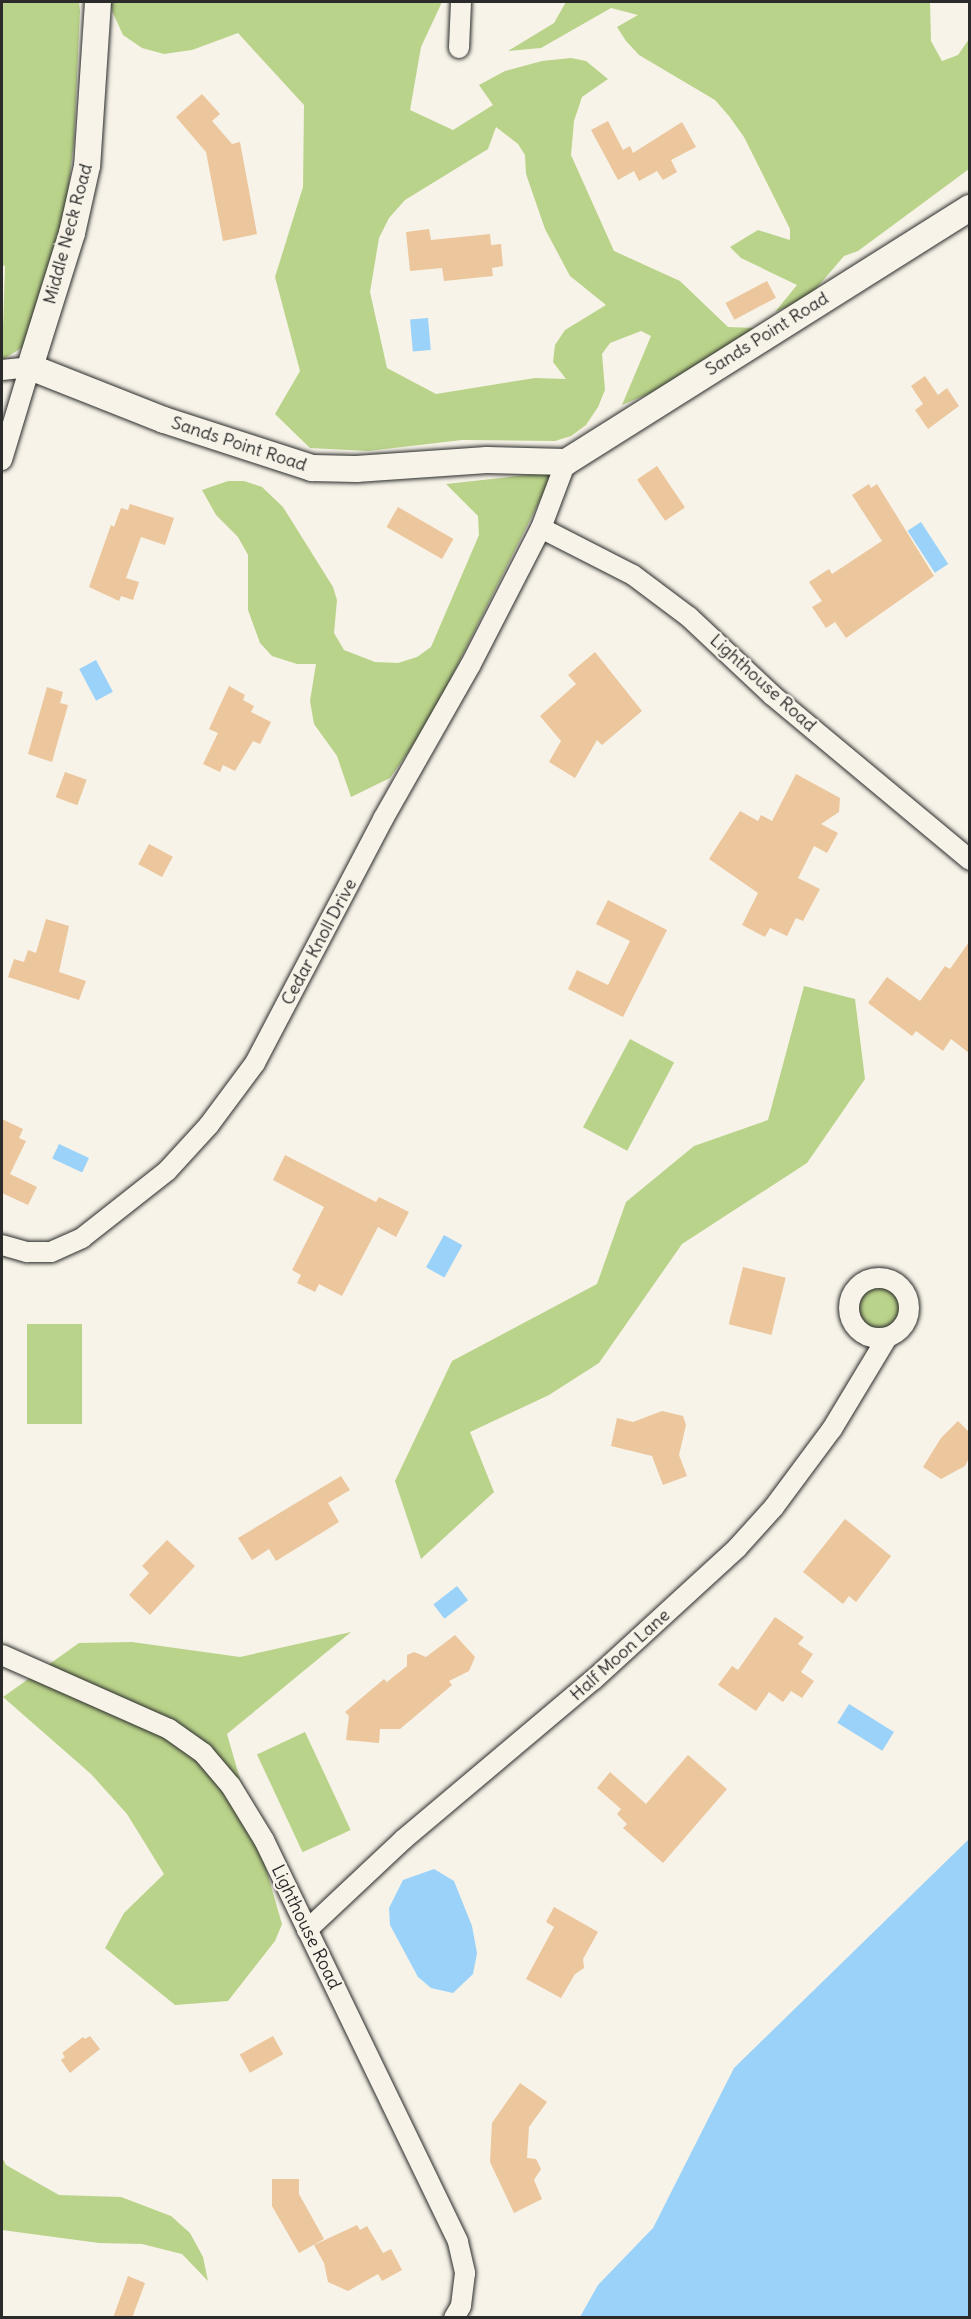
<!DOCTYPE html>
<html>
<head>
<meta charset="utf-8">
<style>
  body { margin:0 }
  #map { position:relative; width:971px; height:2319px; overflow:hidden; background:#f7f3e8; font-family:Delius,sans-serif }
  div>[style] { position:absolute }
  [style*='--x'] { left:calc(var(--x)*1px); top:calc(var(--y)*1px); width:calc(var(--w)*1px); rotate:calc(var(--a)*1deg) }
  .green>* { inset:0; background:#bad38a; transform-origin:0 0 }
  .round { border-radius:50% }
  .water>* { inset:0; background:#9ad2f9; transform-origin:0 0 }
  .building>* { inset:0; background:#ecc69c; transform-origin:0 0 }
  .roads { filter:drop-shadow(0 0 2px #2b2b2b) drop-shadow(0 0 2px #2b2b2b) }
  .minor>* { height:20px; margin:-10px; padding:0 10px; transform-origin:10px; border-radius:10px; background:#f7f3e8 }
  .minor>.ring { margin:-10px; padding:0; box-sizing:content-box; background:none; border:20px solid #f7f3e8; border-radius:50% }
  .major>* { height:26px; margin:-13px; padding:0 13px; transform-origin:13px; border-radius:13px; background:#f7f3e8 }
  span { translate:-50% -50%; white-space:nowrap; text-align:center; line-height:1.15; -webkit-text-stroke:4.5px #f7f3e8; paint-order:stroke }
  .street-label { font-size:18px; color:#2b2b2b }
  .frame { position:absolute; inset:0; border:3px solid #2b2b2b; pointer-events:none }
</style>
</head>
<body>
<div id="map">
  <div class="green">
    <div style="clip-path:polygon(2px 2px,79px 2px,80px 11px,74px 141px,64px 225px,31px 342px,2px 360px,5px 265px,2px 267px)"></div>
    <div style="clip-path:polygon(evenodd,108px 2px,442px 2px,421px 47px,410px 110px,453px 130px,493px 105px,479px 85px,505px 71px,542px 61px,571px 58px,586px 61px,608px 79px,582px 97px,574px 121px,571px 155px,614px 251px,680px 281px,728px 327px,755px 328px,658px 390px,622px 405px,651px 336px,641px 331px,610px 343px,602px 354px,605px 390px,598px 407px,586px 425px,571px 436px,555px 441px,462px 440px,368px 451px,310px 448px,275px 414px,300px 371px,275px 277px,303px 187px,304px 105px,238px 33px,192px 50px,164px 54px,142px 48px,123px 35px,108px 2px,496px 127px,518px 144px,525px 155px,526px 174px,545px 229px,570px 276px,606px 305px,565px 330px,555px 345px,553px 362px,566px 379px,535px 378px,436px 394px,387px 368px,370px 292px,379px 238px,389px 218px,405px 200px,488px 149px,496px 127px)"></div>
    <div style="clip-path:polygon(566px 2px,930px 2px,931px 41px,942px 61px,958px 55px,969px 39px,969px 169px,858px 251px,844px 256px,808px 298px,775px 312px,797px 285px,741px 258px,730px 247px,758px 230px,790px 240px,790px 229px,744px 137px,729px 116px,715px 100px,639px 55px,626px 41px,617px 27px,638px 15px,611px 8px,541px 48px,508px 51px,554px 23px)"></div>
    <div style="clip-path:polygon(554px 472px,428px 724px,390px 778px,351px 797px,337px 756px,314px 724px,310px 701px,316px 664px,297px 664px,272px 656px,260px 643px,248px 610px,248px 555px,238px 537px,216px 515px,202px 490px,228px 481px,244px 481px,262px 487px,283px 507px,333px 587px,337px 600px,334px 633px,344px 650px,375px 662px,398px 663px,417px 657px,431px 647px,479px 535px,478px 516px,446px 484px)"></div>
    <div style="clip-path:polygon(804px 986px,855px 999px,865px 1079px,807px 1163px,682px 1244px,599px 1363px,549px 1395px,470px 1432px,494px 1492px,421px 1559px,395px 1481px,452px 1361px,597px 1284px,626px 1202px,694px 1146px,768px 1120px)"></div>
    <div style="left:630px;top:1039px;width:50px;height:100px;rotate:28deg"></div>
    <div class="round" style="left:855px;top:1285px;width:48px;height:48px"></div>
    <div style="left:27px;top:1324px;width:55px;height:100px"></div>
    <div style="clip-path:polygon(351px 1632px,227px 1734px,282px 1924px,275px 1941px,228px 2001px,175px 2005px,105px 1948px,124px 1913px,164px 1874px,127px 1814px,91px 1774px,3px 1697px,79px 1643px,132px 1642px,240px 1657px)"></div>
    <div style="left:305px;top:1732px;width:108px;height:53px;rotate:65deg"></div>
    <div style="clip-path:polygon(2px 2157px,6px 2165px,59px 2195px,121px 2197px,171px 2216px,190px 2233px,203px 2257px,208px 2281px,182px 2254px,142px 2244px,99px 2243px,2px 2230px)"></div>
  </div>
  <div class="water">
    <div style="left:428px;top:318px;width:32px;height:18px;rotate:85deg"></div>
    <div style="left:921px;top:522px;width:50px;height:16px;rotate:57deg"></div>
    <div style="left:96px;top:660px;width:36px;height:19px;rotate:62deg"></div>
    <div style="left:59px;top:1144px;width:33px;height:16px;rotate:25deg"></div>
    <div style="left:444px;top:1235px;width:21px;height:37px;rotate:29deg"></div>
    <div style="left:457px;top:1586px;width:18px;height:30px;rotate:52deg"></div>
    <div style="left:849px;top:1704px;width:53px;height:22px;rotate:32deg"></div>
    <div style="clip-path:polygon(969px 1839px,969px 2317px,580px 2317px,598px 2285px,653px 2228px,734px 2068px)"></div>
    <div style="clip-path:polygon(434px 1869px,454px 1881px,472px 1926px,477px 1953px,473px 1974px,453px 1993px,431px 1988px,418px 1977px,390px 1925px,389px 1908px,403px 1880px)"></div>
  </div>
  <div class="building">
    <div style="clip-path:polygon(202px 94px,220px 114px,212px 121px,232px 144px,240px 142px,257px 234px,223px 241px,206px 152px,176px 117px)"></div>
    <div style="clip-path:polygon(608px 121px,623px 150px,630px 146px,633px 153px,682px 122px,696px 147px,671px 160px,677px 172px,663px 180px,657px 171px,639px 181px,634px 171px,618px 180px,591px 130px)"></div>
    <div style="clip-path:polygon(429px 229px,431px 240px,490px 234px,491px 245px,501px 244px,503px 266px,492px 268px,493px 276px,444px 281px,442px 268px,410px 271px,406px 232px)"></div>
    <div style="left:767px;top:281px;width:19px;height:47px;rotate:62deg"></div>
    <div style="clip-path:polygon(925px 376px,938px 395px,947px 388px,959px 406px,928px 429px,915px 410px,923px 404px,911px 386px)"></div>
    <div style="left:657px;top:466px;width:50px;height:24px;rotate:56deg"></div>
    <div style="clip-path:polygon(869px 484px,871px 488px,877px 484px,934px 576px,846px 638px,835px 622px,826px 628px,812px 607px,822px 601px,809px 582px,829px 569px,832px 574px,882px 541px,852px 495px)"></div>
    <div style="clip-path:polygon(130px 504px,174px 518px,165px 545px,141px 537px,126px 578px,139px 582px,133px 600px,121px 596px,119px 601px,89px 587px,111px 525px,114px 527px,121px 508px,128px 510px)"></div>
    <div style="left:398px;top:507px;width:64px;height:23px;rotate:30deg"></div>
    <div style="clip-path:polygon(595px 652px,642px 711px,602px 745px,597px 740px,575px 778px,549px 762px,561px 741px,540px 716px,576px 684px,568px 675px)"></div>
    <div style="clip-path:polygon(229px 686px,245px 695px,243px 700px,254px 706px,251px 712px,271px 722px,260px 744px,253px 741px,235px 771px,223px 765px,220px 772px,203px 764px,218px 733px,209px 729px)"></div>
    <div style="clip-path:polygon(47px 687px,63px 692px,60px 703px,68px 705px,52px 762px,28px 754px)"></div>
    <div style="left:65px;top:772px;width:23px;height:27px;rotate:20deg"></div>
    <div style="clip-path:polygon(796px 774px,840px 798px,839px 812px,821px 824px,838px 833px,827px 853px,814px 846px,798px 878px,820px 889px,803px 921px,796px 918px,787px 936px,770px 928px,765px 937px,742px 925px,758px 893px,709px 859px,740px 811px,758px 821px,761px 815px,772px 821px)"></div>
    <div style="left:149px;top:844px;width:27px;height:23px;rotate:28deg"></div>
    <div style="clip-path:polygon(608px 900px,667px 930px,623px 1017px,568px 989px,577px 970px,608px 985px,630px 941px,596px 924px)"></div>
    <div style="clip-path:polygon(46px 919px,69px 926px,59px 972px,86px 981px,79px 1000px,8px 977px,14px 959px,24px 962px,28px 950px,36px 953px)"></div>
    <div style="clip-path:polygon(969px 942px,969px 1053px,951px 1039px,943px 1051px,916px 1031px,912px 1036px,868px 1003px,887px 977px,920px 1001px,945px 966px,950px 969px)"></div>
    <div style="clip-path:polygon(2px 1119px,23px 1129px,19px 1138px,26px 1141px,10px 1174px,37px 1187px,28px 1205px,2px 1193px)"></div>
    <div style="clip-path:polygon(285px 1155px,376px 1202px,379px 1197px,409px 1212px,396px 1237px,378px 1227px,342px 1296px,319px 1284px,315px 1292px,297px 1283px,301px 1275px,292px 1270px,324px 1207px,273px 1180px)"></div>
    <div style="left:743px;top:1267px;width:44px;height:59px;rotate:14deg"></div>
    <div style="clip-path:polygon(662px 1411px,683px 1416px,686px 1425px,679px 1455px,687px 1476px,663px 1485px,652px 1456px,611px 1446px,617px 1418px,633px 1422px)"></div>
    <div style="clip-path:polygon(958px 1421px,969px 1432px,969px 1458px,965px 1466px,941px 1479px,923px 1467px,941px 1438px)"></div>
    <div style="clip-path:polygon(341px 1476px,350px 1490px,328px 1503px,339px 1522px,276px 1561px,269px 1549px,252px 1560px,238px 1538px)"></div>
    <div style="clip-path:polygon(845px 1519px,891px 1556px,856px 1602px,849px 1596px,843px 1604px,803px 1572px)"></div>
    <div style="clip-path:polygon(167px 1540px,195px 1566px,150px 1615px,129px 1595px,149px 1573px,142px 1566px)"></div>
    <div style="clip-path:polygon(775px 1617px,804px 1637px,798px 1644px,813px 1654px,801px 1672px,814px 1681px,802px 1698px,791px 1691px,783px 1702px,769px 1692px,756px 1711px,718px 1685px,732px 1666px,738px 1670px)"></div>
    <div style="clip-path:polygon(455px 1635px,475px 1657px,469px 1671px,449px 1681px,452px 1685px,400px 1729px,380px 1729px,379px 1743px,346px 1740px,349px 1716px,345px 1712px,384px 1679px,387px 1682px,407px 1666px,407px 1655px,414px 1652px,426px 1657px)"></div>
    <div style="clip-path:polygon(688px 1755px,727px 1789px,663px 1863px,623px 1828px,627px 1824px,617px 1814px,621px 1809px,597px 1788px,610px 1772px,646px 1804px)"></div>
    <div style="clip-path:polygon(554px 1907px,598px 1932px,583px 1959px,584px 1968px,575px 1974px,561px 1998px,526px 1979px,554px 1927px,546px 1922px)"></div>
    <div style="clip-path:polygon(90px 2036px,100px 2049px,70px 2073px,61px 2060px,65px 2057px,62px 2053px,83px 2037px,85px 2039px)"></div>
    <div style="left:273px;top:2036px;width:21px;height:38px;rotate:61deg"></div>
    <div style="clip-path:polygon(520px 2083px,547px 2102px,529px 2127px,527px 2158px,536px 2159px,541px 2169px,534px 2180px,542px 2199px,514px 2213px,490px 2162px,492px 2123px)"></div>
    <div style="clip-path:polygon(272px 2179px,299px 2179px,299px 2194px,324px 2239px,299px 2253px,272px 2206px)"></div>
    <div style="clip-path:polygon(357px 2225px,360px 2230px,367px 2226px,383px 2253px,391px 2249px,402px 2270px,382px 2281px,378px 2274px,348px 2291px,328px 2282px,324px 2263px,314px 2245px)"></div>
    <div style="clip-path:polygon(128px 2276px,145px 2283px,132px 2318px,113px 2318px)"></div>
  </div>
  <div class="roads">
    <div class="minor">
      <div style="--x:459;--y:48;--w:46;--a:-87.5"></div>
      <div style="--x:2;--y:370;--w:28;--a:-6"></div>
      <div style="--x:30;--y:367;--w:97;--a:106.8"></div>
      <div style="--x:541;--y:528;--w:103;--a:27.1"></div>
      <div style="--x:633;--y:575;--w:70;--a:36.9"></div>
      <div style="--x:689;--y:617;--w:114;--a:43.2"></div>
      <div style="--x:772;--y:695;--w:258;--a:39.8"></div>
      <div style="--x:2;--y:1245;--w:26;--a:16"></div>
      <div style="--x:27;--y:1252;--w:24;--a:0"></div>
      <div style="--x:51;--y:1252;--w:34;--a:-24"></div>
      <div style="--x:82;--y:1238;--w:108;--a:-38.2"></div>
      <div style="--x:167;--y:1171;--w:62;--a:-47.6"></div>
      <div style="--x:209;--y:1125;--w:77;--a:-53.4"></div>
      <div style="--x:255;--y:1063;--w:276;--a:-62.3"></div>
      <div style="--x:383;--y:819;--w:176;--a:-60.4"></div>
      <div style="--x:470;--y:666;--w:155;--a:-62.8"></div>
      <div style="--x:541;--y:528;--w:71;--a:-69.3"></div>
      <div class="ring" style="left:849px;top:1278px;width:40px;height:40px"></div>
      <div style="--x:2;--y:1655;--w:183;--a:23.9"></div>
      <div style="--x:169;--y:1729;--w:42;--a:35.2"></div>
      <div style="--x:203;--y:1753;--w:43;--a:49.7"></div>
      <div style="--x:231;--y:1786;--w:63;--a:58.6"></div>
      <div style="--x:264;--y:1840;--w:446;--a:64.2"></div>
      <div style="--x:458;--y:2242;--w:32;--a:77"></div>
      <div style="--x:465;--y:2273;--w:33;--a:97"></div>
      <div style="--x:461;--y:2306;--w:14;--a:120"></div>
      <div style="--x:307;--y:1930;--w:133;--a:-43.2"></div>
      <div style="--x:404;--y:1839;--w:247;--a:-40.1"></div>
      <div style="--x:593;--y:1680;--w:195;--a:-42.5"></div>
      <div style="--x:737;--y:1548;--w:55;--a:-47.9"></div>
      <div style="--x:774;--y:1507;--w:97;--a:-53.4"></div>
      <div style="--x:832;--y:1429;--w:106;--a:-58.9"></div>
    </div>
    <div class="major">
      <div style="--x:98;--y:2;--w:164;--a:93.8"></div>
      <div style="--x:87;--y:166;--w:69;--a:102.6"></div>
      <div style="--x:72;--y:233;--w:140;--a:107.4"></div>
      <div style="--x:30;--y:367;--w:144;--a:21.6"></div>
      <div style="--x:164;--y:420;--w:156;--a:18"></div>
      <div style="--x:312;--y:468;--w:44;--a:1.3"></div>
      <div style="--x:356;--y:469;--w:131;--a:-3.9"></div>
      <div style="--x:487;--y:460;--w:79;--a:1.5"></div>
      <div style="--x:566;--y:462;--w:477;--a:-32.2"></div>
    </div>
  </div>
  <div class="street-label">
    <span style="left:68px;top:234px;rotate:-75deg">Middle Neck Road</span>
    <span style="left:767px;top:334px;rotate:-32deg">Sands Point Road</span>
    <span style="left:239px;top:444px;rotate:18deg">Sands Point Road</span>
    <span style="left:763px;top:683px;rotate:42deg">Lighthouse Road</span>
    <span style="left:319px;top:942px;rotate:-62deg">Cedar Knoll Drive</span>
    <span style="left:620px;top:1655px;rotate:-42deg">Half Moon Lane</span>
    <span style="left:306px;top:1927px;rotate:64deg">Lighthouse Road</span>
  </div>
  <div class="frame"></div>
</div>
</body>
</html>
